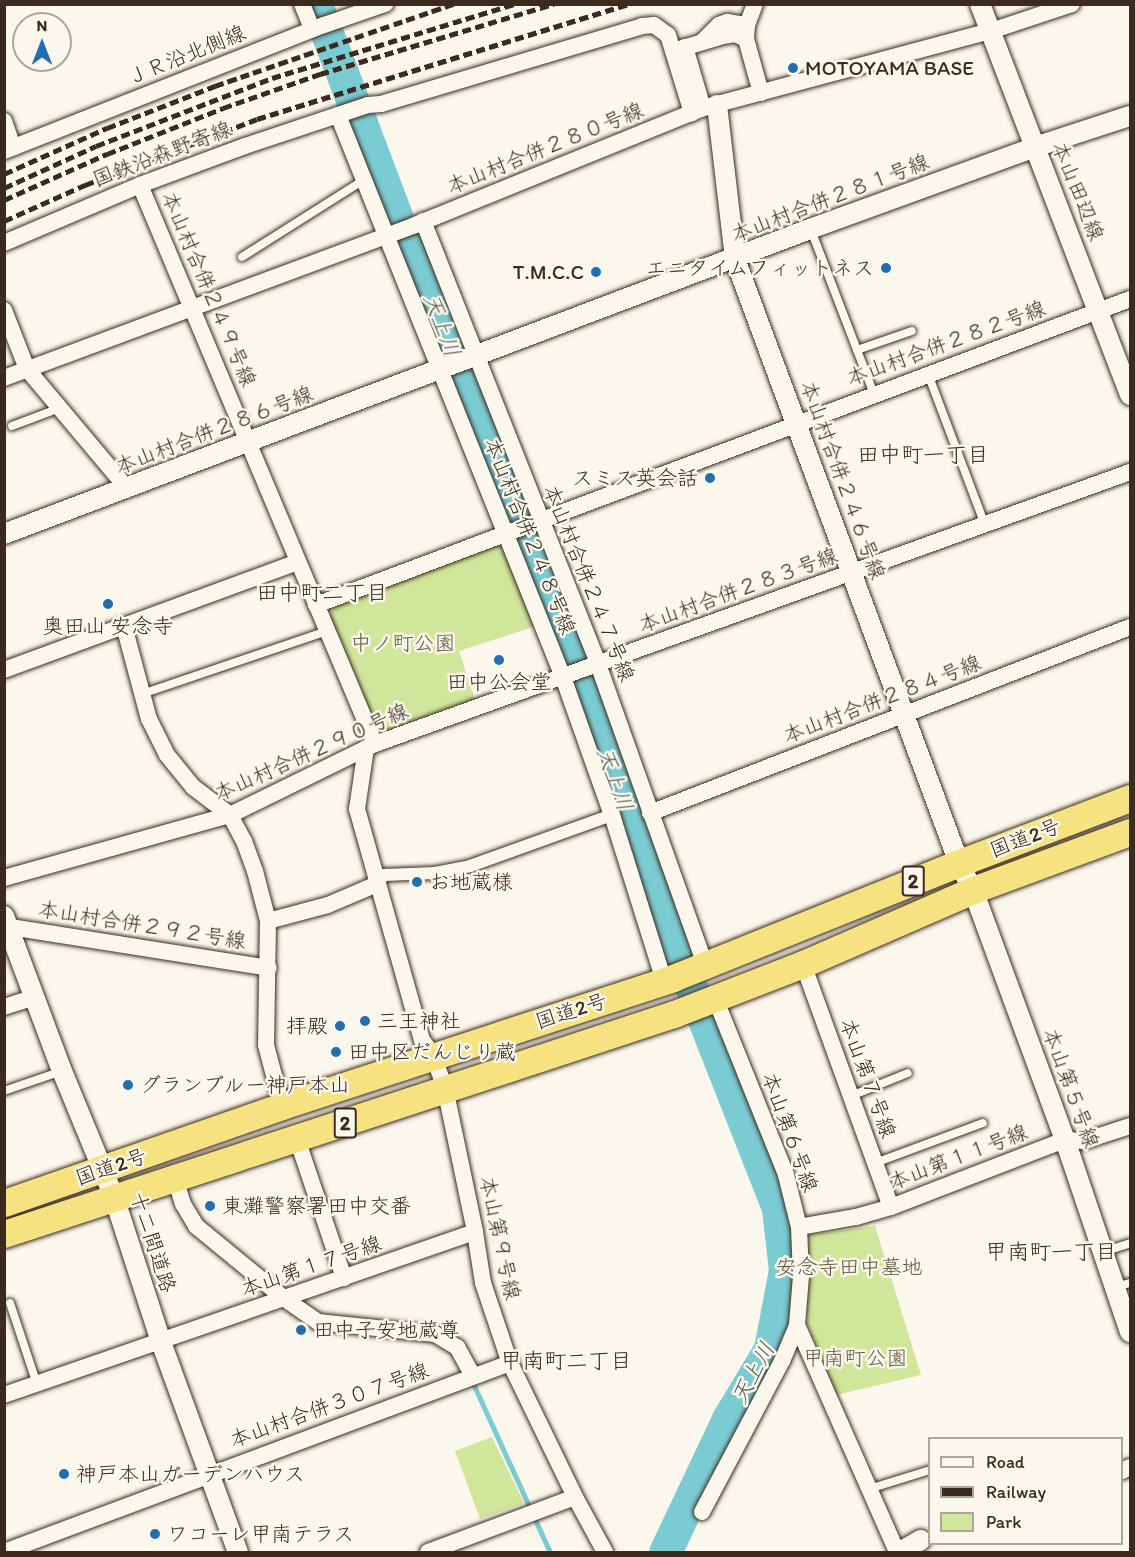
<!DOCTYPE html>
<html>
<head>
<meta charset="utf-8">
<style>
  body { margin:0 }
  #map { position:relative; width:1135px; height:1557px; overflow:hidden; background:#fbf7ec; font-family:Itim,"Klee One",sans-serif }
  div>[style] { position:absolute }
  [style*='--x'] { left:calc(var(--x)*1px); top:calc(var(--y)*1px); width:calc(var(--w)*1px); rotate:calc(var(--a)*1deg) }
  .green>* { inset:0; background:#d0e69b }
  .stream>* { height:5px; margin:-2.5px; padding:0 2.5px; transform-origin:2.5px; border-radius:2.5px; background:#7acbd2 }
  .river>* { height:33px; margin:-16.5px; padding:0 16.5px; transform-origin:16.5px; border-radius:16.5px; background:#7acbd2 }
  .roads { filter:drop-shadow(0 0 2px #3b2a1e) drop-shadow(0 0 2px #3b2a1e) }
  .service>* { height:8px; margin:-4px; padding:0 4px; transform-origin:4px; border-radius:4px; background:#fbf7ec }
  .pedestrian>* { height:12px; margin:-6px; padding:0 6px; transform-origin:6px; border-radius:6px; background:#fbf7ec }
  .minor>* { height:16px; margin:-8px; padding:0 8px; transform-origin:8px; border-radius:8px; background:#fbf7ec }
  .tertiary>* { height:20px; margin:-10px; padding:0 10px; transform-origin:10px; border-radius:10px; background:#fbf7ec }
  .trunk>* { height:27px; margin:-13.5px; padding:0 13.5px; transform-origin:13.5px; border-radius:13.5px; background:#f6e281 }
  .rail>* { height:4.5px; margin-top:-2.25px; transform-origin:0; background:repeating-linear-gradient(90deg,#3b2a1e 0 9px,transparent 0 13.5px) }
  .dots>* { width:16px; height:16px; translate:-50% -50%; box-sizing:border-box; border:3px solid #fbf7ec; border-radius:50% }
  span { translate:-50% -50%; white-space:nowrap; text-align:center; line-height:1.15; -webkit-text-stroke:5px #fbf7ec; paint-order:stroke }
  .shield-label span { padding:2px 4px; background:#fbf7ec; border:2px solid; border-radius:4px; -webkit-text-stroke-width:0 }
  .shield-label { font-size:20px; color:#3b2a1e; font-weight:700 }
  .street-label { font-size:21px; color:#3b2a1e }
  .poi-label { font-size:21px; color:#3b2a1e }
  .left { translate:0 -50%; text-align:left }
  .right { translate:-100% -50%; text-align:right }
  .park-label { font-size:21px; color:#60593d }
  .water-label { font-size:22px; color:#4e5a54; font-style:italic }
  .neighbourhood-label { font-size:22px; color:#3b2a1e }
  .frame { position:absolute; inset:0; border:6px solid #3b2a1e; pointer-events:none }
  .legend { position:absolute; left:928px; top:1437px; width:195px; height:108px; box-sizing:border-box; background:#fbf7ec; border:2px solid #aea59a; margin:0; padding:8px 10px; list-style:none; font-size:18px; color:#3b2a1e }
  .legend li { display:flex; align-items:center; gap:12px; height:30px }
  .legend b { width:30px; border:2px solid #aea59a }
  .north { position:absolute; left:12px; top:12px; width:60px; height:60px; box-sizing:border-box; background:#fbf7ec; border:2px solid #aea59a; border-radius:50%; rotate:0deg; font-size:16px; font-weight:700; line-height:24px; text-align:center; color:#3b2a1e }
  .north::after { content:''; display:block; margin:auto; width:21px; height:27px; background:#1f6fb2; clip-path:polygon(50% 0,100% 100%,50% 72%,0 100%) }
</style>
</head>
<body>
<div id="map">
  <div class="green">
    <div style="clip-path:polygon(497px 545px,507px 549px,536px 626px,459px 651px,475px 700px,387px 732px,377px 728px,329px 617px,334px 606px)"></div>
    <div style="clip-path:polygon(875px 1226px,921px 1375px,836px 1395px,807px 1323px,808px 1235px)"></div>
    <div style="clip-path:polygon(492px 1437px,524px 1503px,480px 1519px,455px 1451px)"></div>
  </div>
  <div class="stream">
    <div style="--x:471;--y:1379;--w:190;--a:65.5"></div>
  </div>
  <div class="river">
    <div style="--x:316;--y:4;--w:223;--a:69.3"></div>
    <div style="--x:395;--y:213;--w:473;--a:68.3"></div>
    <div style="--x:570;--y:652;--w:326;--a:70.3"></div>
    <div style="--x:680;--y:959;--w:268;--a:68.5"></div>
    <div style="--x:778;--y:1208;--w:62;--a:83.6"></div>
    <div style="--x:785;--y:1270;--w:80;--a:100.8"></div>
    <div style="--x:770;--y:1349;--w:82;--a:121"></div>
    <div style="--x:728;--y:1419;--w:147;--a:115.3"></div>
  </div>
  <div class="roads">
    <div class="service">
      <div style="--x:811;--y:230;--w:176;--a:69"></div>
      <div style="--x:242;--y:257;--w:144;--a:-32.3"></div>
      <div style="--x:857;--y:350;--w:58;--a:-19.1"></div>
      <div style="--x:928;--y:374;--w:161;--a:69.3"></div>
      <div style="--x:12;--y:426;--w:51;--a:-20.6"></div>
      <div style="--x:142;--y:694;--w:195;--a:-18.8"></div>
      <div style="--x:4;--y:1091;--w:61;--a:-19"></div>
      <div style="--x:851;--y:1096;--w:61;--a:-22"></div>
      <div style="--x:875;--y:1163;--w:115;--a:-20.3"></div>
      <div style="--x:1103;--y:1252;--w:28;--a:-18"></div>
      <div style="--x:1115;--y:1287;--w:16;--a:-15"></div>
      <div style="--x:10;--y:1303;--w:85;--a:71.6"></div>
      <div style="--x:869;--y:1489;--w:64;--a:-17.3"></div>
    </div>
    <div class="pedestrian">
      <div style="--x:377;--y:884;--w:11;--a:-52"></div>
      <div style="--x:384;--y:875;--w:51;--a:-2.2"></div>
      <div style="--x:435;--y:873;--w:36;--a:-11"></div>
      <div style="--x:470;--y:866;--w:151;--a:-19.8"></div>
    </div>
    <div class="minor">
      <div style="--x:302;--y:4;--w:27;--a:68"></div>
      <div style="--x:755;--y:4;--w:22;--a:111"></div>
      <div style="--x:747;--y:25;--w:14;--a:94"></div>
      <div style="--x:746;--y:39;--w:56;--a:74.5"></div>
      <div style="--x:703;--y:41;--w:23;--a:-45"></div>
      <div style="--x:719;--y:25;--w:9;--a:-21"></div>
      <div style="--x:727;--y:22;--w:20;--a:9"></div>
      <div style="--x:685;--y:47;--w:64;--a:73.6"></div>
      <div style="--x:673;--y:51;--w:52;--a:-16.7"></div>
      <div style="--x:723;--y:36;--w:12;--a:-9"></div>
      <div style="--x:735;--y:34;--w:12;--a:24"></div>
      <div style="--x:338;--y:115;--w:605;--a:68.18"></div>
      <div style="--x:563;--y:677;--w:146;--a:70.5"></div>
      <div style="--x:612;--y:815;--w:174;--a:72.6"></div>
      <div style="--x:4;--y:121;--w:28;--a:71"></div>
      <div style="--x:4;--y:151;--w:344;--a:-21.5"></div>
      <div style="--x:324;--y:25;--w:65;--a:-19"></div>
      <div style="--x:140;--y:185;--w:606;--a:67.2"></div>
      <div style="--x:423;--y:221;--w:476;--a:68.4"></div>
      <div style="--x:598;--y:664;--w:319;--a:70.4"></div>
      <div style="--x:4;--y:243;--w:148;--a:-23.1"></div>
      <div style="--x:140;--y:185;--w:112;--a:-20.4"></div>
      <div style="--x:245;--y:146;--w:130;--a:-18.4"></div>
      <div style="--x:368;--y:105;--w:13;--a:-4"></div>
      <div style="--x:381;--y:104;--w:272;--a:-16.6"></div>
      <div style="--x:642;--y:26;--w:12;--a:-5"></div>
      <div style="--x:654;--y:25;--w:17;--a:36"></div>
      <div style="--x:668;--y:35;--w:82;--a:72.9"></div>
      <div style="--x:4;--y:310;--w:63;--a:68.7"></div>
      <div style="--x:27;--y:369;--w:155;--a:50"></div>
      <div style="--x:4;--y:378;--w:439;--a:-20.4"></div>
      <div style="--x:415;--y:225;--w:311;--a:-22.1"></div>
      <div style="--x:703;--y:108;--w:298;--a:-15"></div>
      <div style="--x:991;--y:31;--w:85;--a:-18.4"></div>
      <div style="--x:316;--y:605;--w:870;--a:-20.6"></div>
      <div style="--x:124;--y:626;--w:96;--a:75"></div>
      <div style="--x:149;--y:719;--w:40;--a:63.4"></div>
      <div style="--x:167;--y:755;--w:41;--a:50.9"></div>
      <div style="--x:193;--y:787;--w:46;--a:37.1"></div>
      <div style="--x:230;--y:815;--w:30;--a:62"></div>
      <div style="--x:244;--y:841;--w:32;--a:70"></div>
      <div style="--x:255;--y:871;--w:52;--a:75.4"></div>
      <div style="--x:268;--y:921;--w:124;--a:90.9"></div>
      <div style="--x:266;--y:1045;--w:63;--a:75.3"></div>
      <div style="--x:4;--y:670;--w:313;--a:-20.2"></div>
      <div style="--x:366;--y:748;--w:62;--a:98.4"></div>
      <div style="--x:357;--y:809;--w:240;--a:74.3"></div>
      <div style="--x:422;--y:1040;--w:19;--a:54"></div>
      <div style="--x:433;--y:1055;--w:35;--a:70"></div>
      <div style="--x:445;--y:1088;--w:147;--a:78.2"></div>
      <div style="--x:475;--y:1232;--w:52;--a:81.1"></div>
      <div style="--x:483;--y:1283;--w:84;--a:71.4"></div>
      <div style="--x:510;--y:1363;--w:149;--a:64.1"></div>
      <div style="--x:575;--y:1497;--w:63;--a:61.4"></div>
      <div style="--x:650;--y:813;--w:515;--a:-21.18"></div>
      <div style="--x:4;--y:878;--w:235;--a:-15.6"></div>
      <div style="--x:230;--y:815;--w:161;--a:-26.1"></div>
      <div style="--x:375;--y:744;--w:803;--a:-19.81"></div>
      <div style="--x:268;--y:921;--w:62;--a:-14.9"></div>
      <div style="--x:328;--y:905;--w:53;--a:-23.2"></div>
      <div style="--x:4;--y:926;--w:268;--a:9"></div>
      <div style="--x:803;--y:964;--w:258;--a:70.1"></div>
      <div style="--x:715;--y:998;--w:191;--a:68.1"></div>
      <div style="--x:786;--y:1175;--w:54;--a:76"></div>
      <div style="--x:799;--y:1227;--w:49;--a:87.7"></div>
      <div style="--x:801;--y:1276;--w:49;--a:94.7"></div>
      <div style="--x:797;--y:1325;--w:248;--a:66.2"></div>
      <div style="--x:4;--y:1007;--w:33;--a:-18"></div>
      <div style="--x:297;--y:1139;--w:147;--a:71.3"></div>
      <div style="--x:175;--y:1178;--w:27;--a:73"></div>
      <div style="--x:183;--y:1204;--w:26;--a:59"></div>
      <div style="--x:196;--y:1226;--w:115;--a:39.4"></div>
      <div style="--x:285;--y:1299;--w:40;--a:34.9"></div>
      <div style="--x:318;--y:1322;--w:118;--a:5.9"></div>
      <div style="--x:435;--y:1334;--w:26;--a:31"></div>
      <div style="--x:457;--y:1347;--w:33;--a:61"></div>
      <div style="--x:799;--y:1227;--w:58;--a:-10"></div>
      <div style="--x:856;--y:1217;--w:36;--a:-16"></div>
      <div style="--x:891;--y:1207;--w:186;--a:-21.1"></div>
      <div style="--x:1065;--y:1140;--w:19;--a:3"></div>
      <div style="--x:1084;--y:1141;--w:48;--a:-18.1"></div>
      <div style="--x:4;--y:1395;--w:498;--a:-19.1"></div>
      <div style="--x:1122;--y:1471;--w:9;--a:-27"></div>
      <div style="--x:702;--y:1512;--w:171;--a:-62.1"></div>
      <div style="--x:782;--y:1361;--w:39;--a:-67"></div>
      <div style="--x:4;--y:1552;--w:540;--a:-20.48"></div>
      <div style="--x:428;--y:1552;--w:157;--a:-20.5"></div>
    </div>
    <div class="tertiary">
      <div style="--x:980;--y:4;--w:419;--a:69"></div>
      <div style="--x:717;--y:105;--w:155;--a:83.3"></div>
      <div style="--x:735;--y:259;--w:644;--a:69.65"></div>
      <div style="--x:959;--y:863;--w:30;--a:63"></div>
      <div style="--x:973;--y:890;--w:266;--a:69.8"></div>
      <div style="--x:1065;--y:1140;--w:203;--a:71.3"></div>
      <div style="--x:4;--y:534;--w:862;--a:-20.73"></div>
      <div style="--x:810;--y:229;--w:239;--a:-20"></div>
      <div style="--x:1035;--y:147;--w:100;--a:-18.1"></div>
      <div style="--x:4;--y:916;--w:165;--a:69.5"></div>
      <div style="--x:62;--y:1071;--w:136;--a:67.6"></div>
      <div style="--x:114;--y:1197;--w:152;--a:72"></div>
      <div style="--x:161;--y:1342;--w:224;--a:69.9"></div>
      <div style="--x:900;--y:1552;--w:24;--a:-30"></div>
    </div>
    <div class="trunk">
      <div style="--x:4;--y:1203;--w:294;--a:-19.2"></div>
      <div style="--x:282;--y:1106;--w:411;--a:-18.1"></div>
      <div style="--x:673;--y:978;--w:308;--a:-21.9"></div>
      <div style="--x:959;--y:863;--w:183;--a:-20.8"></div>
      <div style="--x:4;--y:1234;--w:705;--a:-18.18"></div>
      <div style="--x:674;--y:1014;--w:138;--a:-21.2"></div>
      <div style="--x:803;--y:964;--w:185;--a:-23.5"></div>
      <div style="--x:973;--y:890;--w:167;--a:-20.3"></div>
    </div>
  </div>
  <div class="rail">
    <div style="--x:4;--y:174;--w:113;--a:-24.1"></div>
    <div style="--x:107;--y:128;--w:116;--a:-21.3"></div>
    <div style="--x:215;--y:86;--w:252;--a:-19"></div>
    <div style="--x:4;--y:188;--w:101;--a:-24.5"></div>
    <div style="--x:96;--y:146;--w:189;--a:-21.1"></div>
    <div style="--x:272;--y:78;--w:253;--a:-17"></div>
    <div style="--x:4;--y:200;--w:113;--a:-24.1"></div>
    <div style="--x:107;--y:154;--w:125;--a:-21.6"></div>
    <div style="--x:223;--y:108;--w:103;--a:-19.3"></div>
    <div style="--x:320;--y:74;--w:244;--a:-16.7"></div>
    <div style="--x:4;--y:221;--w:89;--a:-24"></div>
    <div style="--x:85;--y:185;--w:184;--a:-21"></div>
    <div style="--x:257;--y:119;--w:388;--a:-17.2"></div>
  </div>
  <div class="dots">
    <div style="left:793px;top:68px;background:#1f6fb2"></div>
    <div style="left:886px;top:268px;background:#1f6fb2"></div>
    <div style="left:596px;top:272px;background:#1f6fb2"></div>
    <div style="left:710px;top:478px;background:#1f6fb2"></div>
    <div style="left:108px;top:604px;background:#1f6fb2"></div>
    <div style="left:499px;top:660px;background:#1f6fb2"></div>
    <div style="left:417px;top:882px;background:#1f6fb2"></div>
    <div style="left:365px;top:1021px;background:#1f6fb2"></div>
    <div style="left:340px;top:1026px;background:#1f6fb2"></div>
    <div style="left:336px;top:1052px;background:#1f6fb2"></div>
    <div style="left:128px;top:1085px;background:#1f6fb2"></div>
    <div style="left:210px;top:1206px;background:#1f6fb2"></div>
    <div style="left:301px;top:1330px;background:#1f6fb2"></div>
    <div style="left:64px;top:1474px;background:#1f6fb2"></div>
    <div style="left:155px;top:1534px;background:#1f6fb2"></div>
  </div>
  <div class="shield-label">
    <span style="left:913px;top:881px">2</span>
    <span style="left:345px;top:1123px">2</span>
  </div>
  <div class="street-label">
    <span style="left:186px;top:55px;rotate:-22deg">ＪＲ沿北側線</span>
    <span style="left:545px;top:148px;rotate:-22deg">本山村合併２８０号線</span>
    <span style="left:162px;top:154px;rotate:-21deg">国鉄沿森野寄線</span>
    <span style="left:1078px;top:191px;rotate:68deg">本山田辺線</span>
    <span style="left:830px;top:198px;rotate:-21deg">本山村合併２８１号線</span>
    <span style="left:209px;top:289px;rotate:67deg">本山村合併２４９号線</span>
    <span style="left:946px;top:343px;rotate:-20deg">本山村合併２８２号線</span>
    <span style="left:214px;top:430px;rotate:-21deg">本山村合併２８６号線</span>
    <span style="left:843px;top:480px;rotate:70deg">本山村合併２４６号線</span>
    <span style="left:530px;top:536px;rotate:68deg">本山村合併２４８号線</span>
    <span style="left:589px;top:583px;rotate:68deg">本山村合併２４７号線</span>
    <span style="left:738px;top:590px;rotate:-20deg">本山村合併２８３号線</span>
    <span style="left:882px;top:699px;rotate:-21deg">本山村合併２８４号線</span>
    <span style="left:311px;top:752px;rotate:-24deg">本山村合併２９０号線</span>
    <span style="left:1025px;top:838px;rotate:-21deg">国道2号</span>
    <span style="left:142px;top:925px;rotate:9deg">本山村合併２９２号線</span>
    <span style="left:571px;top:1011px;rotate:-18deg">国道2号</span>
    <span style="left:868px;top:1078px;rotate:70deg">本山第７号線</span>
    <span style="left:1071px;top:1088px;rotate:70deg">本山第５号線</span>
    <span style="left:790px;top:1132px;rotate:70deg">本山第６号線</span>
    <span style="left:958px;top:1157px;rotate:-21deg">本山第１１号線</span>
    <span style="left:111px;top:1167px;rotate:-19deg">国道2号</span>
    <span style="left:500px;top:1238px;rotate:78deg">本山第９号線</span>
    <span style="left:153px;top:1242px;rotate:72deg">十二間道路</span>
    <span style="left:311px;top:1266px;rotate:-19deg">本山第１７号線</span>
    <span style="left:329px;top:1405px;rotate:-20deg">本山村合併３０７号線</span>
  </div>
  <div class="poi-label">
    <span class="left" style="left:805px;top:68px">MOTOYAMA BASE</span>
    <span class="right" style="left:874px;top:268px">エニタイムフィットネス</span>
    <span class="right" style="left:584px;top:272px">T.M.C.C</span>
    <span class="right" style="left:698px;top:478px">スミス英会話</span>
    <span style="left:108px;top:626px">奥田山 安念寺</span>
    <span style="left:499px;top:682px">田中公会堂</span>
    <span class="left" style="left:429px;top:882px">お地蔵様</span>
    <span class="left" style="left:377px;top:1021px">三王神社</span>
    <span class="right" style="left:328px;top:1026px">拝殿</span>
    <span class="left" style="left:348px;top:1052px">田中区だんじり蔵</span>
    <span class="left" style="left:140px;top:1085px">グランブルー神戸本山</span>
    <span class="left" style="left:222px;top:1206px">東灘警察署田中交番</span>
    <span class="left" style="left:313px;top:1330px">田中子安地蔵尊</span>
    <span class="left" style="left:76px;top:1474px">神戸本山ガーデンハウス</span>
    <span class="left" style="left:167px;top:1534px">ワコーレ甲南テラス</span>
  </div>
  <div class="park-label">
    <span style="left:403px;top:643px">中ノ町公園</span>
    <span style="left:849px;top:1267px">安念寺田中墓地</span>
    <span style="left:855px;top:1358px">甲南町公園</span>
  </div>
  <div class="water-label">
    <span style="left:442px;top:325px;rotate:69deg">天上川</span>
    <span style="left:615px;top:779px;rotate:70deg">天上川</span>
    <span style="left:753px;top:1373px;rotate:-62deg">天上川</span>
  </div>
  <div class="neighbourhood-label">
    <span style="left:923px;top:455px">田中町一丁目</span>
    <span style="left:322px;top:593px">田中町二丁目</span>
    <span style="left:1051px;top:1252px">甲南町一丁目</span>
    <span style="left:566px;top:1361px">甲南町二丁目</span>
  </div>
  <div class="frame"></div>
  <ul class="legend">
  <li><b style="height:8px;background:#fbf7ec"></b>Road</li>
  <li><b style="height:8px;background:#3b2a1e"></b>Railway</li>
  <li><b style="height:16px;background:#d0e69b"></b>Park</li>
  </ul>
  <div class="north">N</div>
</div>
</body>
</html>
